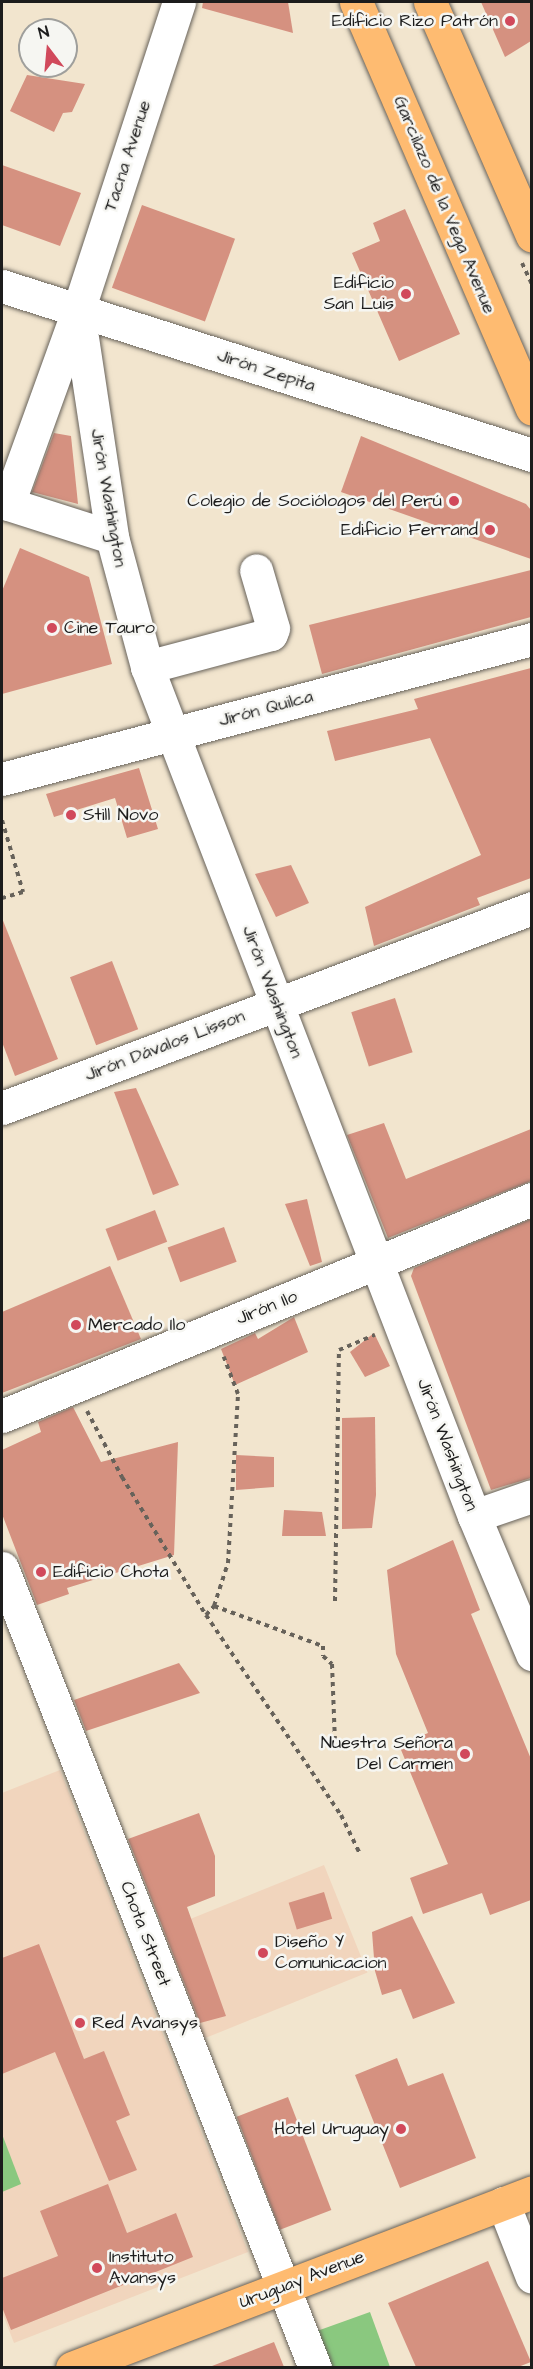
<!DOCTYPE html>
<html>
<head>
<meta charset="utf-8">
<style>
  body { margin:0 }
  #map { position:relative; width:533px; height:2369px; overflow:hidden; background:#f2e5ce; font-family:"Architects Daughter",sans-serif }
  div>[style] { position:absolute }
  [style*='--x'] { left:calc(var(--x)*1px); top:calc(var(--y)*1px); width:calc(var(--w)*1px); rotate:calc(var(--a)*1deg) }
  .built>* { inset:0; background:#f1d5bd; transform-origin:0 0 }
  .green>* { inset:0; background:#8ac87f }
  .building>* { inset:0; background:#d59180; transform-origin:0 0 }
  .path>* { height:4px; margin-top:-2px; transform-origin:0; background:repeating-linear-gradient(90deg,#67625a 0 4.5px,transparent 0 9px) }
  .roads { filter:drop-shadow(0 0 2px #67625a) drop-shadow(0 0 2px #67625a) }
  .minor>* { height:33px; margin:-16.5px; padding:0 16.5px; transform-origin:16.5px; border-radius:16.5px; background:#fff }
  .major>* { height:33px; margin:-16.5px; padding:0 16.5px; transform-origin:16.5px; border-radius:16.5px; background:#febb71 }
  .dots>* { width:16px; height:16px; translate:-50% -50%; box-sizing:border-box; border:3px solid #f6f6f2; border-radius:50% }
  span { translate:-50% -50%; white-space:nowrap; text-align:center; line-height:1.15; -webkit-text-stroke:5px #f6f6f2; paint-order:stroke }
  .poi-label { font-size:18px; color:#1c1c1c }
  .right { translate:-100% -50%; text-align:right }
  .left { translate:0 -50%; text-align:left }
  .street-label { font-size:18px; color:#1c1c1c }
  .frame { position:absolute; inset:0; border:3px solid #1c1c1c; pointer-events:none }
  .north { position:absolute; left:18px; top:18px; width:60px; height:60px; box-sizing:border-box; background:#f6f6f2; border:2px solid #9f9f9c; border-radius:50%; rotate:344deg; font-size:16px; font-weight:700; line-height:24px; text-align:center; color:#1c1c1c }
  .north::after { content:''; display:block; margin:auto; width:21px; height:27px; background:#d1495b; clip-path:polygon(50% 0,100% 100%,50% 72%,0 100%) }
</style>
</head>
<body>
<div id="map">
  <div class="built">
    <div style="clip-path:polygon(60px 1770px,248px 2252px,14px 2343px,2px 2312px,2px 1793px)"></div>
    <div style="left:324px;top:1865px;width:116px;height:181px;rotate:68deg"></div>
  </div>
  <div class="green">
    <div style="clip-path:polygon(2px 2134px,21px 2184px,2px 2192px)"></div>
    <div style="clip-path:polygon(370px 2312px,390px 2367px,330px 2367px,317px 2331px)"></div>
  </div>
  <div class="building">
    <div style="clip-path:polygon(203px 2px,288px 2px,293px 33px,202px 8px)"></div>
    <div style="clip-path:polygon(481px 2px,531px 2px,531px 41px,505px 57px)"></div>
    <div style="clip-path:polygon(27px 75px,85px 84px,72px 112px,63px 113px,54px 132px,10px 111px)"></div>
    <div style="clip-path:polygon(2px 165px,81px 193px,60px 246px,2px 225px)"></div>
    <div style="left:142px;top:205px;width:99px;height:88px;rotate:20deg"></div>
    <div style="clip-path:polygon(405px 209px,460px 334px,399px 361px,352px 253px,380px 241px,373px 223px)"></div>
    <div style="clip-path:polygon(54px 433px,71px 436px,78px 504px,32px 492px)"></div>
    <div style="clip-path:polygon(361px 436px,526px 504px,531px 510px,531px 559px,341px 492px)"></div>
    <div style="clip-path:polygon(20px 548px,89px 577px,112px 664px,2px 694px,2px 591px)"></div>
    <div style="clip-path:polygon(531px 570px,531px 617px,322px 674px,309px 625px)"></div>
    <div style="clip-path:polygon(531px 668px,531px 878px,477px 898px,480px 905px,374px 946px,365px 907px,481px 855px,430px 738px,335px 761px,327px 731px,418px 709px,414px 699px)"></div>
    <div style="clip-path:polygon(139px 768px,158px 829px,127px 838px,115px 798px,54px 817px,46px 794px)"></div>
    <div style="clip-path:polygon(291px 865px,309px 903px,276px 917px,255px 874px)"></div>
    <div style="clip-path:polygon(2px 918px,58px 1059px,15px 1076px,2px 1042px)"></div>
    <div style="left:112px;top:961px;width:73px;height:45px;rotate:69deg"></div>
    <div style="left:395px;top:998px;width:57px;height:46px;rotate:72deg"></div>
    <div style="clip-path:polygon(136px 1088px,179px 1185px,153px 1195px,114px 1092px)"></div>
    <div style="clip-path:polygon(384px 1123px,406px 1179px,531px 1129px,531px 1181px,388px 1238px,347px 1135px)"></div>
    <div style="clip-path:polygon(307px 1199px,322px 1262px,310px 1266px,285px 1204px)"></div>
    <div style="left:155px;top:1210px;width:34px;height:53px;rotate:69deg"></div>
    <div style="clip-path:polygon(531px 1219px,531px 1478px,491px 1490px,411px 1276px,414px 1268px)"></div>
    <div style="left:224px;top:1227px;width:37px;height:60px;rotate:70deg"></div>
    <div style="clip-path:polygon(110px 1266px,141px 1339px,2px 1393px,2px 1312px)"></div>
    <div style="clip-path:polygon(294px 1317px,308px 1352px,235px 1385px,221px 1349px,255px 1333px,258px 1339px)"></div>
    <div style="clip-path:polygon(374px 1333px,390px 1366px,365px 1377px,350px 1352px)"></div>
    <div style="clip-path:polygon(73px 1407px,101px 1462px,178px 1442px,174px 1555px,67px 1588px,69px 1594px,37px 1605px,2px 1514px,2px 1450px,41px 1432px,38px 1422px)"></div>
    <div style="clip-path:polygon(375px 1417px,376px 1495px,372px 1528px,342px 1529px,342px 1418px)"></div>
    <div style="clip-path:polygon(236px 1455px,274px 1457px,274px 1487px,236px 1490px)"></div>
    <div style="clip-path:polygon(284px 1510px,322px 1512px,326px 1536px,282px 1536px)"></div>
    <div style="clip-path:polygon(453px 1540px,480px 1610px,471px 1614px,531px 1759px,531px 1900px,490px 1915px,482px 1893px,423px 1914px,410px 1878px,448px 1864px,399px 1745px,428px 1733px,396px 1654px,387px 1570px)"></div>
    <div style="clip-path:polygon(179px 1663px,200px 1693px,86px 1731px,74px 1700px)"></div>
    <div style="clip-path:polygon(199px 1813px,215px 1856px,215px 1896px,187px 1907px,226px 2016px,200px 2023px,128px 1839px)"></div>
    <div style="left:324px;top:1892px;width:28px;height:37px;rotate:73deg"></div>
    <div style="clip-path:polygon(412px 1916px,455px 2003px,413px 2019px,401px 1989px,382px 1995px,375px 1971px,372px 1932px)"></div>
    <div style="clip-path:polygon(39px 1944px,84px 2059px,104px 2051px,130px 2115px,116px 2121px,137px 2170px,109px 2181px,55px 2052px,2px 2074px,2px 1958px)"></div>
    <div style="clip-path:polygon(397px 2058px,408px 2086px,443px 2073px,476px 2158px,400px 2188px,355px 2075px)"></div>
    <div style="left:288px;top:2097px;width:121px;height:55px;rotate:69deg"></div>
    <div style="clip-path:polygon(108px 2184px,127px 2233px,176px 2213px,193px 2257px,11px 2330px,2px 2307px,2px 2278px,58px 2256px,40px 2211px)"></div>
    <div style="clip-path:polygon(488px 2261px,531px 2362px,518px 2367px,416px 2367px,388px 2303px)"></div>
    <div style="clip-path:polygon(274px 2342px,284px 2367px,213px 2367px,212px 2366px)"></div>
  </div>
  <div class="path">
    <div style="--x:522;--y:263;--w:23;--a:65"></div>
    <div style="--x:2;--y:820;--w:75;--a:73.7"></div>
    <div style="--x:23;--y:892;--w:22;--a:164"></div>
    <div style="--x:87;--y:1411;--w:75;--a:62.1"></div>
    <div style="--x:122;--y:1477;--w:162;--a:58.7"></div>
    <div style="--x:206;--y:1615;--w:241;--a:56"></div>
    <div style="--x:341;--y:1815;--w:43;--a:64"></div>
    <div style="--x:335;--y:1601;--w:251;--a:-89.1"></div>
    <div style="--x:339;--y:1350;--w:39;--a:-23"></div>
    <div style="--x:214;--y:1606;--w:116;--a:20.2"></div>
    <div style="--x:323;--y:1646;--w:10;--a:90"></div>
    <div style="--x:323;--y:1656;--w:12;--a:42"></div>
    <div style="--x:332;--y:1664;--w:79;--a:87.8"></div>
    <div style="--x:206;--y:1615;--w:12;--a:-48"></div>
    <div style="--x:214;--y:1606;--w:45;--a:-72"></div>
    <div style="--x:228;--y:1563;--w:169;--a:-86.6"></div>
    <div style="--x:238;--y:1394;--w:40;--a:-111"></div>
  </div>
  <div class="roads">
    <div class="minor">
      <div style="--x:2;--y:286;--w:556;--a:17.69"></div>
      <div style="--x:78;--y:311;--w:229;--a:81.4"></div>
      <div style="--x:112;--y:537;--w:135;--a:74.9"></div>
      <div style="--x:147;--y:667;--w:910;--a:68.94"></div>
      <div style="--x:474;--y:1516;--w:150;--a:67.2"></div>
      <div style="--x:2;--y:502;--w:115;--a:17.7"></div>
      <div style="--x:8;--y:504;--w:205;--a:-70.1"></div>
      <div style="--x:78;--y:311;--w:325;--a:-71.9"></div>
      <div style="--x:147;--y:667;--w:128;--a:-14.9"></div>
      <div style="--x:271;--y:634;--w:6;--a:-72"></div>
      <div style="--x:273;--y:628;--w:60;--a:-106.3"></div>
      <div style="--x:2;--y:779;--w:548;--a:-14.8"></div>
      <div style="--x:2;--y:1108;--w:566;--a:-20.67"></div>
      <div style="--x:2;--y:1416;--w:573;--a:-22.27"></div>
      <div style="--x:474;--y:1516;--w:61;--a:-19"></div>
      <div style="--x:2;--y:1568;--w:859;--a:68.63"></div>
      <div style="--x:503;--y:2203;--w:79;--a:68.6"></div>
    </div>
    <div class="major">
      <div style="--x:356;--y:2;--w:443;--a:66.6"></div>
      <div style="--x:430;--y:2;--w:255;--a:66.4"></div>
      <div style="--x:72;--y:2368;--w:493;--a:-20.9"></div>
    </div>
  </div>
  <div class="dots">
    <div style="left:510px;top:21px;background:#d1495b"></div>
    <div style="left:406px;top:294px;background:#d1495b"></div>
    <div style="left:454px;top:501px;background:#d1495b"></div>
    <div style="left:490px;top:530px;background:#d1495b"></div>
    <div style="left:52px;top:628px;background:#d1495b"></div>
    <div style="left:71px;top:815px;background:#d1495b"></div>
    <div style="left:76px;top:1325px;background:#d1495b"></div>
    <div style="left:41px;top:1572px;background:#d1495b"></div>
    <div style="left:465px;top:1754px;background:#d1495b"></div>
    <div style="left:263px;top:1953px;background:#d1495b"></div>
    <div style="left:80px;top:2023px;background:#d1495b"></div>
    <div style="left:401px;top:2129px;background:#d1495b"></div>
    <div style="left:97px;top:2268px;background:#d1495b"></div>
  </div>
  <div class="poi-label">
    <span class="right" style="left:498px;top:21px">Edificio Rizo Patrón</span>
    <span class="right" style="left:394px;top:294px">Edificio<br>San Luis</span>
    <span class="right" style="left:442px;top:501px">Colegio de Sociólogos del Perú</span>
    <span class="right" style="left:478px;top:530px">Edificio Ferrand</span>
    <span class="left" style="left:64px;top:628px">Cine Tauro</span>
    <span class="left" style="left:83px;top:815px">Still Novo</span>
    <span class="left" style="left:88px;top:1325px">Mercado Ilo</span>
    <span class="left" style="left:53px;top:1572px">Edificio Chota</span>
    <span class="right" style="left:453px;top:1754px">Nuestra Señora<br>Del Carmen</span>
    <span class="left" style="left:275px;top:1953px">Diseño Y<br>Comunicacion</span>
    <span class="left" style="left:92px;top:2023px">Red Avansys</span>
    <span class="right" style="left:389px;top:2129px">Hotel Uruguay</span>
    <span class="left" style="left:109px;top:2268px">Instituto<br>Avansys</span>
  </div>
  <div class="street-label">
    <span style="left:128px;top:156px;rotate:-72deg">Tacna Avenue</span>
    <span style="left:444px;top:205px;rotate:67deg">Garcilazo de la Vega Avenue</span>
    <span style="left:266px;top:371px;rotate:18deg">Jirón Zepita</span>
    <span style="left:108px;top:498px;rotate:80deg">Jirón Washington</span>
    <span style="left:266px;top:709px;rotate:-15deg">Jirón Quilca</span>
    <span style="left:272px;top:992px;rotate:69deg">Jirón Washington</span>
    <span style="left:165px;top:1046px;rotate:-21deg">Jirón Dávalos Lisson</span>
    <span style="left:267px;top:1308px;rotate:-22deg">Jirón Ilo</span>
    <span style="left:447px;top:1445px;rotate:69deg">Jirón Washington</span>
    <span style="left:145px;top:1934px;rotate:69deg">Chota Street</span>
    <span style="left:302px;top:2280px;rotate:-21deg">Uruguay Avenue</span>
  </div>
  <div class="frame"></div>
  <div class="north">N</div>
</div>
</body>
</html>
